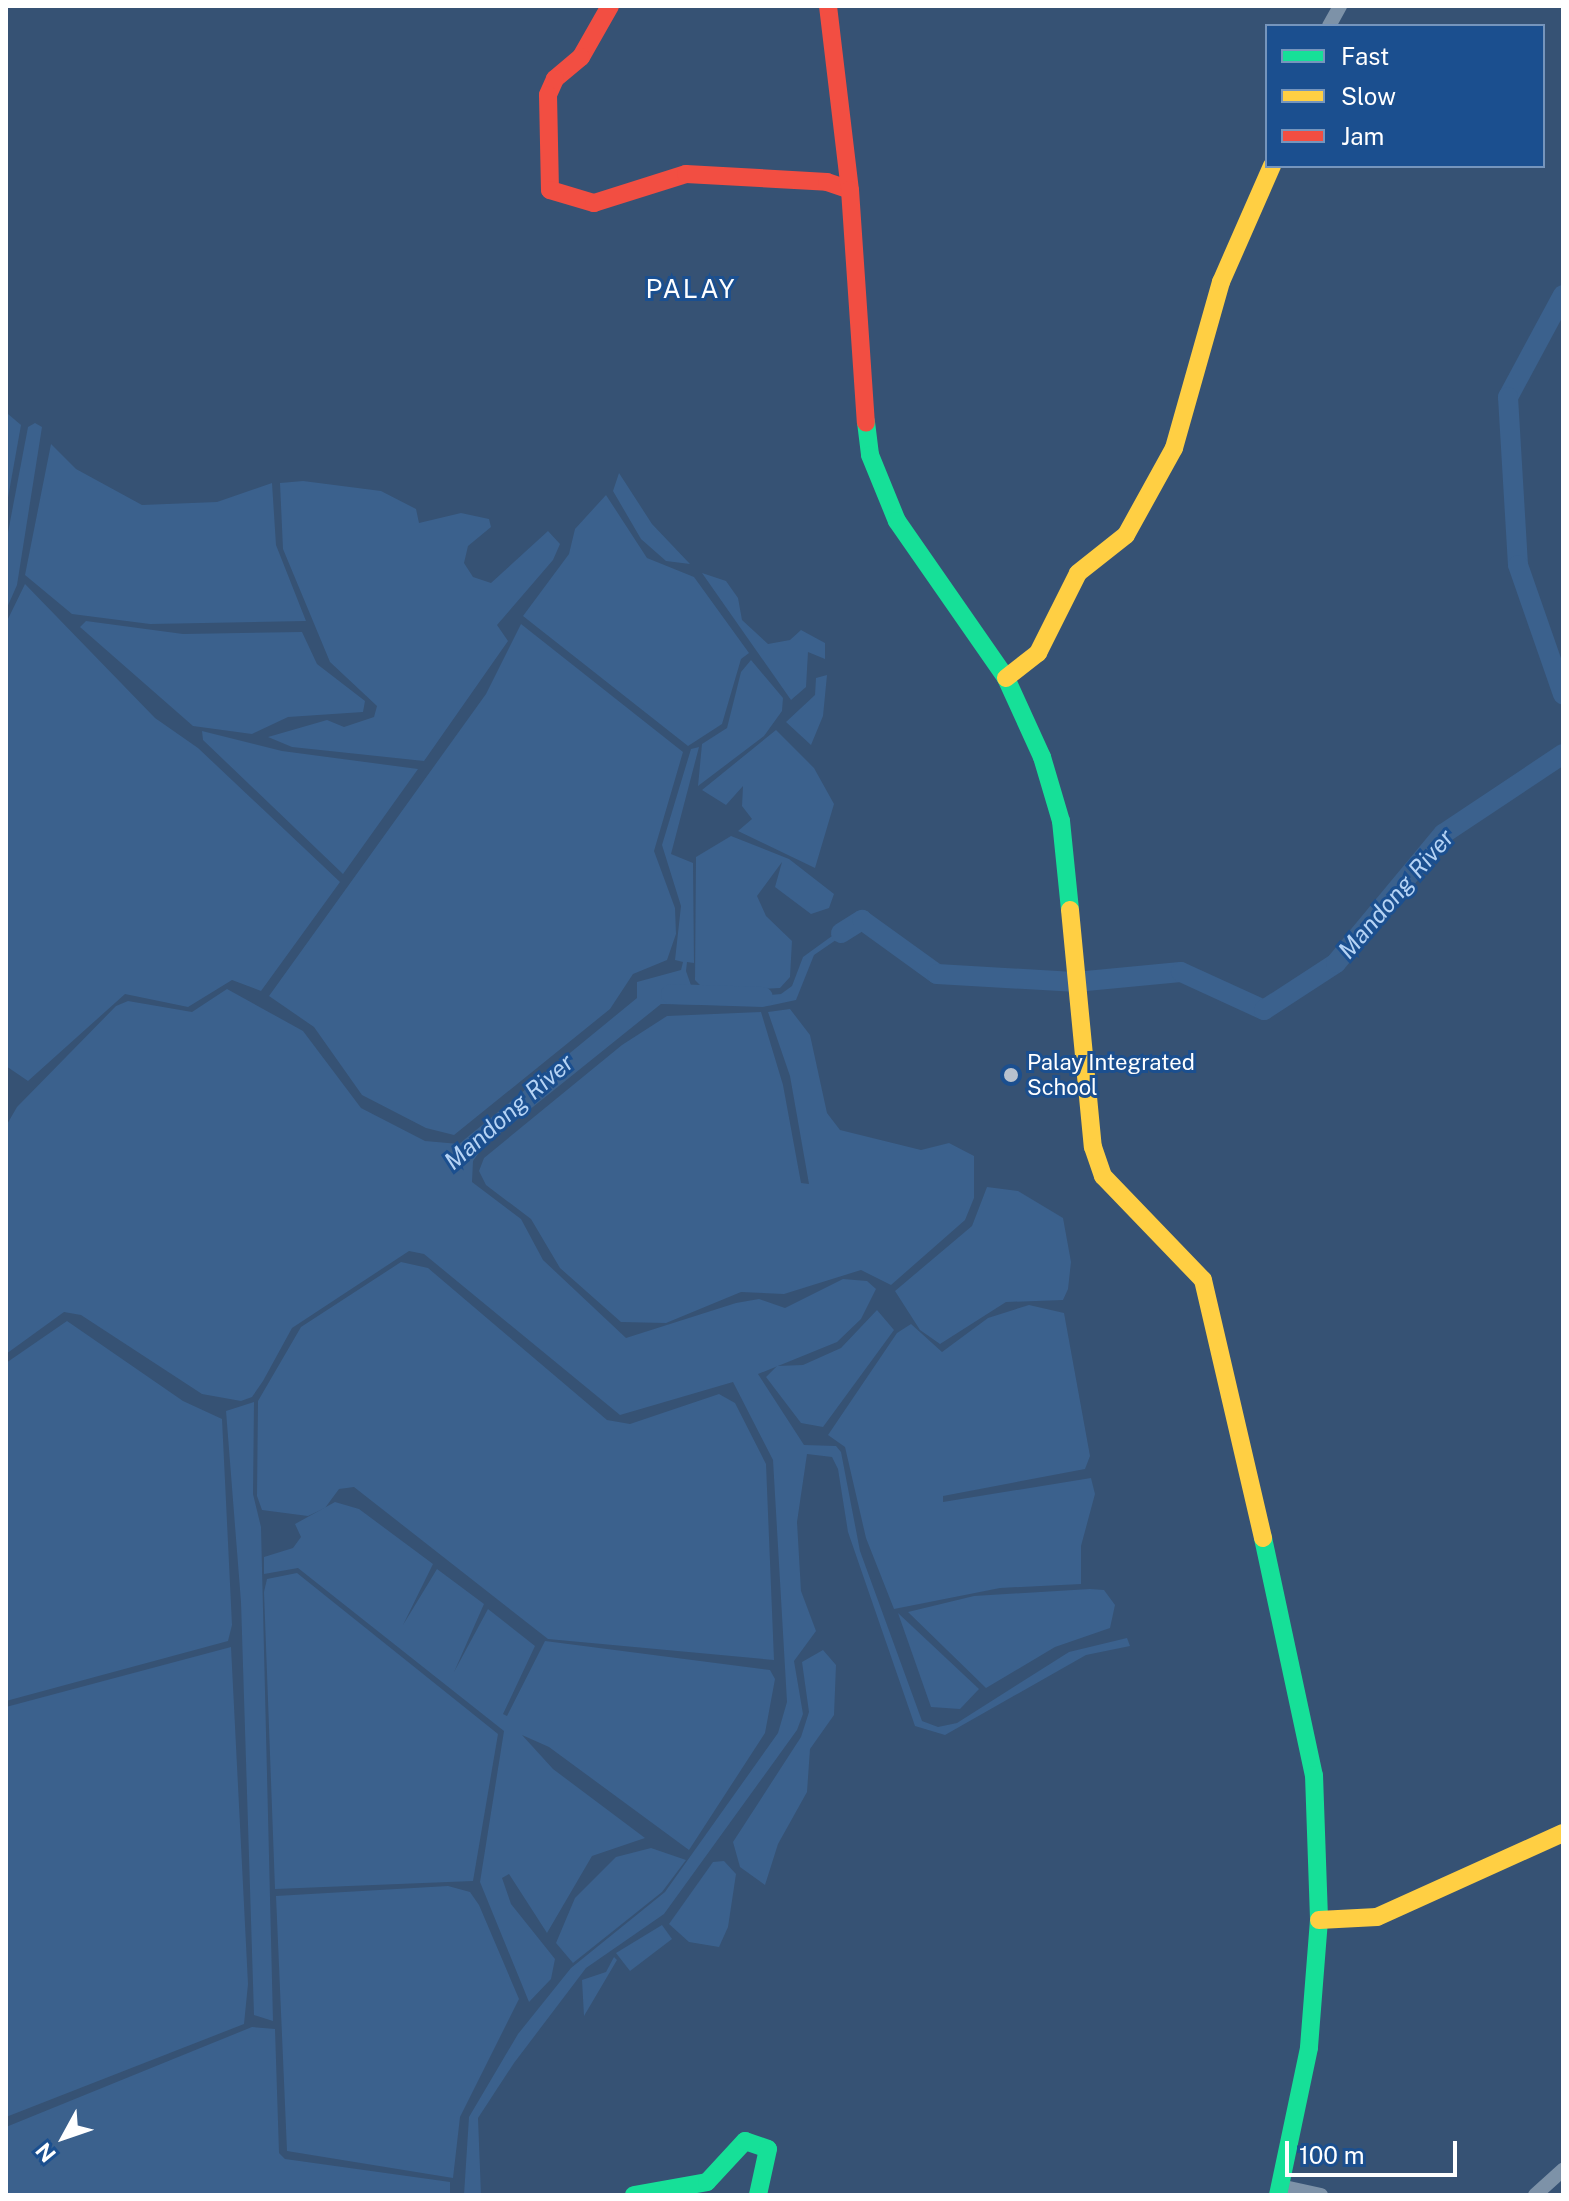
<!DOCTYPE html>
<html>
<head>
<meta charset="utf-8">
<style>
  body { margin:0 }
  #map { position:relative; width:1569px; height:2201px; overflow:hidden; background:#365274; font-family:"Public Sans",sans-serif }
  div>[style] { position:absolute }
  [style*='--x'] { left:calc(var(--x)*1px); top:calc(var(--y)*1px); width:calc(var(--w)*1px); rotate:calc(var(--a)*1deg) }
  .water>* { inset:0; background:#3b618d }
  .river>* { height:20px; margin:-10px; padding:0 10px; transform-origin:10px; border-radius:10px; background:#3b618d }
  .street>* { height:14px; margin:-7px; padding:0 7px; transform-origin:7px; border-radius:7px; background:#7d92a8 }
  .fast>* { height:18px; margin:-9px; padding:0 9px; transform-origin:9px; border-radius:9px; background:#16e098 }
  .slow>* { height:18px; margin:-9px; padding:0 9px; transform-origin:9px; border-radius:9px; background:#ffcf43 }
  .jam>* { height:18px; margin:-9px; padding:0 9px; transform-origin:9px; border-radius:9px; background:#f24e42 }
  .dots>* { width:22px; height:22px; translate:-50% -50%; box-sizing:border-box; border:4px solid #1b4f8f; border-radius:50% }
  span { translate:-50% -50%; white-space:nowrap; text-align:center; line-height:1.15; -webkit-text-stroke:6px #1b4f8f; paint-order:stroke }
  .poi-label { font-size:22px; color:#fff }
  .left { translate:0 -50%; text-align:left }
  .water-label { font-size:24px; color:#b5d3f5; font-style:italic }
  .quarter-label { font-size:26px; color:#fff; letter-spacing:2px }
  .frame { position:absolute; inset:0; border:8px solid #fff; pointer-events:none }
  .legend { position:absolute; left:1265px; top:24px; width:280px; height:144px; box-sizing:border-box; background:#1b4f8f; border:2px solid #7695bc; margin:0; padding:10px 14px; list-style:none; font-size:24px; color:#fff }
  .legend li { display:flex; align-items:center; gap:16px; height:40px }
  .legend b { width:40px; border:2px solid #7695bc }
  .north { position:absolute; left:24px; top:2097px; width:80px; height:80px; -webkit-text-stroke:6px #1b4f8f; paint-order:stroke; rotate:230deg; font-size:22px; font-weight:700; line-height:32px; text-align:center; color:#fff }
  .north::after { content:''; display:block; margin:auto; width:28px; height:36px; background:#fff; clip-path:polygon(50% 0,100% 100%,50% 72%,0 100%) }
  .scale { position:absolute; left:1285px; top:2141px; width:172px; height:36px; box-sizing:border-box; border:4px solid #fff; border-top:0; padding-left:10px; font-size:24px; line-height:28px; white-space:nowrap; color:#fff; -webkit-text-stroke:6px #1b4f8f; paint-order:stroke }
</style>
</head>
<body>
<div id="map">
  <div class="water">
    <div style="clip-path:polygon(8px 414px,21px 425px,6px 509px,6px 416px)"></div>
    <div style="clip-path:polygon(35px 423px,42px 427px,17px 585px,6px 610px,6px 543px,28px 427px)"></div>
    <div style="clip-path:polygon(51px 444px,76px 469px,142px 505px,217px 502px,272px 483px,276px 545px,306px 621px,150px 624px,72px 614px,25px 575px)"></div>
    <div style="clip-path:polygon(619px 473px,652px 524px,690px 564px,666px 561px,641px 539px,613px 491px)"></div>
    <div style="clip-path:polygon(303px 481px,381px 491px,416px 509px,419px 523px,461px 513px,489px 519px,491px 527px,468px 546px,464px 563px,473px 577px,491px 583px,548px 531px,560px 544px,553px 560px,497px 625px,508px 641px,424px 761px,292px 747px,268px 737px,327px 720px,344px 727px,374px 717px,377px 706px,330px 662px,283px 549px,280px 483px)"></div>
    <div style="clip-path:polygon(606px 495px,647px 558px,694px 577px,749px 653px,741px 659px,722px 724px,688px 746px,523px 616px,569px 554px,575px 529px)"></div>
    <div style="clip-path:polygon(702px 573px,726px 581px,738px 598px,742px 620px,768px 644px,790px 640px,801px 630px,825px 643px,825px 659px,808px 652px,806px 687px,791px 700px)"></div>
    <div style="clip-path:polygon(25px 584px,155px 718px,198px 748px,340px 882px,261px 991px,232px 980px,188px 1007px,125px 994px,28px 1081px,6px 1066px,6px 623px)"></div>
    <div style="clip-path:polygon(86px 621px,183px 634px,302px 632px,317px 664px,365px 701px,363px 712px,288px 717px,252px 734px,193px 726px,80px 627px)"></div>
    <div style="clip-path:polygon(521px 624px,683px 752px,654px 851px,675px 908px,676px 934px,667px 960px,633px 974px,610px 1009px,454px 1135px,426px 1128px,362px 1095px,314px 1027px,269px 996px,486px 694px)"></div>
    <div style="clip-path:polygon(751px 660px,783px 698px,782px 711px,764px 736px,698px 786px,702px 744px,727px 728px,741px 672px)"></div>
    <div style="clip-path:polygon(827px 675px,823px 716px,811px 745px,786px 722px,815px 695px,816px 678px)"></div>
    <div style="clip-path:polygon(776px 730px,814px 768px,834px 804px,815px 868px,738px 831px,752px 819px,742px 806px,743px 786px,726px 805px,702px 790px)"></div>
    <div style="clip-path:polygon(202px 731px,282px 751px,418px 769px,343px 874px,203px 740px)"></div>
    <div style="clip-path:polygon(699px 747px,671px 854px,693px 863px,694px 963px,687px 962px,686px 971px,693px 991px,710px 1001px,781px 994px,792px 986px,803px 957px,861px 915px,868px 918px,814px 955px,796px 1000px,768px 1006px,661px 1004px,483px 1147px,473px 1161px,472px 1182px,521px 1219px,543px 1260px,626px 1338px,736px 1303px,759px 1299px,785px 1308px,843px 1279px,867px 1281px,876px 1289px,861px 1319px,837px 1342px,758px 1374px,804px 1445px,836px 1446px,841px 1452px,860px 1551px,922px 1721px,938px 1727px,957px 1723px,1069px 1652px,1127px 1638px,1130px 1646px,1086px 1655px,945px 1735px,915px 1726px,848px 1532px,838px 1469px,832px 1457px,807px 1454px,797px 1522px,801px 1591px,816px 1631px,794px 1661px,803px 1714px,797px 1730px,664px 1914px,586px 1968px,514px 2063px,478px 2118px,481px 2195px,464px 2195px,469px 2117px,518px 2034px,571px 1968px,665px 1892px,778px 1733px,787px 1702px,773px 1460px,733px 1382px,620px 1415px,424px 1254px,409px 1251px,292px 1328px,263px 1381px,252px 1397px,241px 1401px,202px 1394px,81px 1315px,64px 1312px,6px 1354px,6px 1126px,17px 1107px,116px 1006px,128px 1001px,192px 1012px,227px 989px,303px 1031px,361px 1108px,425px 1141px,459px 1144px,637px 998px,637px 982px,681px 970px,683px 962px,675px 960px,681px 906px,662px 845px,691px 749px)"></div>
    <div style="clip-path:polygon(731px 836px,789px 859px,834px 894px,829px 908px,811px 914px,775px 887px,782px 862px,757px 896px,766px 916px,792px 941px,790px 977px,780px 988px,707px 992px,695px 980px,696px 857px)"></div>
    <div style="clip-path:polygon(790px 1009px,810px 1035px,827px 1113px,840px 1130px,921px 1150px,949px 1143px,974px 1156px,974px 1198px,965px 1220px,891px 1285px,861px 1270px,784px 1294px,741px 1292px,666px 1323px,621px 1322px,560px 1268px,531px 1219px,486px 1185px,479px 1171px,484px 1158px,622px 1045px,667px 1016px,761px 1012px,783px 1085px,801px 1183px,809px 1184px,790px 1076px,768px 1012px)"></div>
    <div style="clip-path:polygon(987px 1187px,1018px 1191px,1063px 1218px,1071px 1262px,1068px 1289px,1063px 1300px,1006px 1302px,940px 1344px,920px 1330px,895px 1291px,972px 1226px)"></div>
    <div style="clip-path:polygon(401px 1262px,428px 1268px,607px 1420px,630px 1424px,719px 1394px,735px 1403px,766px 1464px,774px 1660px,548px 1639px,354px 1487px,339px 1489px,325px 1508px,308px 1516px,262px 1510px,257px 1496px,258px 1401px,301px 1327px)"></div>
    <div style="clip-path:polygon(1029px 1305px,1064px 1313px,1090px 1456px,1085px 1469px,943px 1496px,943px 1502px,1091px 1478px,1095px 1494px,1081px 1546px,1081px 1584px,1000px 1588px,894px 1609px,866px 1538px,845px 1447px,828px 1435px,897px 1333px,911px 1324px,942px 1352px,988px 1318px)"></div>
    <div style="clip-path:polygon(877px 1310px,894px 1330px,823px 1427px,801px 1423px,766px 1377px,777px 1366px,803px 1365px,841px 1348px)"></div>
    <div style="clip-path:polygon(67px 1321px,183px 1401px,222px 1419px,232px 1625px,228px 1641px,6px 1701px,6px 1363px)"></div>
    <div style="clip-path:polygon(254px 1402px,253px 1494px,261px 1527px,273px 2021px,254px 2015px,241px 1602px,226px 1411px)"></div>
    <div style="clip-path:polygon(335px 1502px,359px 1509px,433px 1564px,403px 1625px,437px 1569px,484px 1604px,454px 1672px,488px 1609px,535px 1646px,503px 1714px,507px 1716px,545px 1641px,770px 1670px,775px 1679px,765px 1733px,689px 1850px,549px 1747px,522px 1735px,553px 1769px,645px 1838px,592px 1856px,547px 1933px,509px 1874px,502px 1878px,511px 1904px,555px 1959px,551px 1979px,529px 2002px,480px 1882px,504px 1731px,298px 1568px,264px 1574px,264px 1557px,293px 1548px,301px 1537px,295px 1524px)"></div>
    <div style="clip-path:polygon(297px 1573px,498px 1734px,473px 1881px,275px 1889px,264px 1592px,267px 1579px)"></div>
    <div style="clip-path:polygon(1090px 1589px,1104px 1590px,1115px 1605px,1110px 1628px,1055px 1647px,986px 1688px,908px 1612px,974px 1596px)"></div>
    <div style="clip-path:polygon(898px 1613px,979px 1689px,960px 1709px,931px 1707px)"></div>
    <div style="clip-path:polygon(231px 1647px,248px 1984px,244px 2024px,6px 2117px,6px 1707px)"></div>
    <div style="clip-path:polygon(823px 1650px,836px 1665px,834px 1715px,810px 1749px,807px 1792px,778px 1844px,765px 1885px,740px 1867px,733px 1842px,801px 1737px,809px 1712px,802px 1662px)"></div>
    <div style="clip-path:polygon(651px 1848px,686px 1860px,662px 1892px,573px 1963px,556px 1943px,575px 1898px,616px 1857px)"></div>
    <div style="clip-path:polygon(724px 1861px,736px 1874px,728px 1927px,719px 1947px,689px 1942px,669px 1924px,713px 1862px)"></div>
    <div style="clip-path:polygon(448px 1886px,470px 1892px,479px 1905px,519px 1999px,460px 2117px,453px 2178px,287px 2151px,276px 1896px)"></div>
    <div style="clip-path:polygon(662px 1925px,672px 1939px,630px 1971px,616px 1953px)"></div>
    <div style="clip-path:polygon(614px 1957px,617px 1960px,584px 2016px,582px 1980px,606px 1972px)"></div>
    <div style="clip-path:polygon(252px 2027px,275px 2029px,279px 2153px,285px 2159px,450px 2182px,450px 2195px,6px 2195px,6px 2127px)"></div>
  </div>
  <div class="river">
    <div style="--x:1563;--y:295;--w:116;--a:118.3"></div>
    <div style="--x:1508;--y:397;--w:168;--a:86.6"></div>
    <div style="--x:1518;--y:565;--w:137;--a:70.8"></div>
    <div style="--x:841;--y:933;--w:25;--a:-32"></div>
    <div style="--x:862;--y:920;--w:92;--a:35.8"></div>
    <div style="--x:937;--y:974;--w:137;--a:3.3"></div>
    <div style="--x:1086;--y:981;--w:95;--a:-5.4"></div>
    <div style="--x:1181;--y:972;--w:91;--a:24.6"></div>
    <div style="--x:1264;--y:1010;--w:86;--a:-33.1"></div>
    <div style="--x:1336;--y:963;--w:168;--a:-50.3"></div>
    <div style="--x:1443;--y:834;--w:144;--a:-33.7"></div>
    <div style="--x:671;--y:994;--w:92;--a:1.9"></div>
  </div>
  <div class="street">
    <div style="--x:1329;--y:26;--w:23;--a:-61"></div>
    <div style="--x:1280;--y:2186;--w:42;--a:12.4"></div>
    <div style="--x:1535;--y:2195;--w:38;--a:-42"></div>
  </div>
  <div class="fast">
    <div style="--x:866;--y:422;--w:33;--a:83"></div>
    <div style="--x:870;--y:455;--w:71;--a:67.8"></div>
    <div style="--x:897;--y:521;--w:191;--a:55.2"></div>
    <div style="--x:1006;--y:678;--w:87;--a:65.5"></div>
    <div style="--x:1042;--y:757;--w:67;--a:73.5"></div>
    <div style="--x:1061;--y:821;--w:89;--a:84.2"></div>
    <div style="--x:1263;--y:1538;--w:242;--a:77.9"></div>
    <div style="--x:1314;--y:1775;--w:145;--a:88"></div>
    <div style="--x:1319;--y:1920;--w:128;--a:94.5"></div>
    <div style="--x:1309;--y:2048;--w:150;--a:101.9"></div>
    <div style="--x:634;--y:2195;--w:74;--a:-10.1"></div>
    <div style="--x:707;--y:2182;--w:56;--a:-47.2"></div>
    <div style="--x:745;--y:2141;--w:24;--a:19"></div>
    <div style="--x:768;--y:2149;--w:47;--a:102.3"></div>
  </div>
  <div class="slow">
    <div style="--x:1006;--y:678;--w:41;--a:-38"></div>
    <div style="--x:1038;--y:653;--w:89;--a:-63.4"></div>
    <div style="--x:1078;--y:573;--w:61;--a:-38.4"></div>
    <div style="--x:1126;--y:535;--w:99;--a:-61.1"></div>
    <div style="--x:1174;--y:448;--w:173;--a:-74.2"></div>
    <div style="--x:1221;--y:282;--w:127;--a:-66.3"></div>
    <div style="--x:1070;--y:910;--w:238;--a:84.5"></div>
    <div style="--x:1093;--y:1147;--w:31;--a:71"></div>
    <div style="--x:1103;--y:1176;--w:144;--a:46.1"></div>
    <div style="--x:1203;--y:1280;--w:265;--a:76.9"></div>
    <div style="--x:1319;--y:1920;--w:58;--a:-3"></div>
    <div style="--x:1377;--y:1917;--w:204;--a:-24.3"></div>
  </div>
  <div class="jam">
    <div style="--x:610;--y:6;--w:59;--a:119.6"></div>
    <div style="--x:581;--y:57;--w:34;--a:140"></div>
    <div style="--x:555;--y:79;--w:17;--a:114"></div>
    <div style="--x:548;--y:95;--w:95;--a:88.8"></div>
    <div style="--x:550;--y:190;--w:46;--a:16.5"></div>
    <div style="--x:594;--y:203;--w:96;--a:-17.5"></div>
    <div style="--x:686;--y:174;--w:141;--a:3.2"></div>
    <div style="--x:827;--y:182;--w:24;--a:19"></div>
    <div style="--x:828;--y:6;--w:185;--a:83.2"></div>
    <div style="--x:850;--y:190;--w:233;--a:86.1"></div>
  </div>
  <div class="dots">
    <div style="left:1011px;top:1075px;background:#b9c2ce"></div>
  </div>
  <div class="poi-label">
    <span class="left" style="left:1027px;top:1075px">Palay Integrated<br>School</span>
  </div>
  <div class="water-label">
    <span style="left:1396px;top:894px;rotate:-49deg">Mandong River</span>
    <span style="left:509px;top:1112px;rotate:-41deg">Mandong River</span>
  </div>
  <div class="quarter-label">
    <span style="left:691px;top:289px">PALAY</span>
  </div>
  <div class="frame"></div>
  <ul class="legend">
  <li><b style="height:10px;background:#16e098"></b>Fast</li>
  <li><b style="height:10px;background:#ffcf43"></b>Slow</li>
  <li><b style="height:10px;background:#f24e42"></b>Jam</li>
  </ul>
  <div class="north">N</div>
  <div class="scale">100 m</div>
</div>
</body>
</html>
